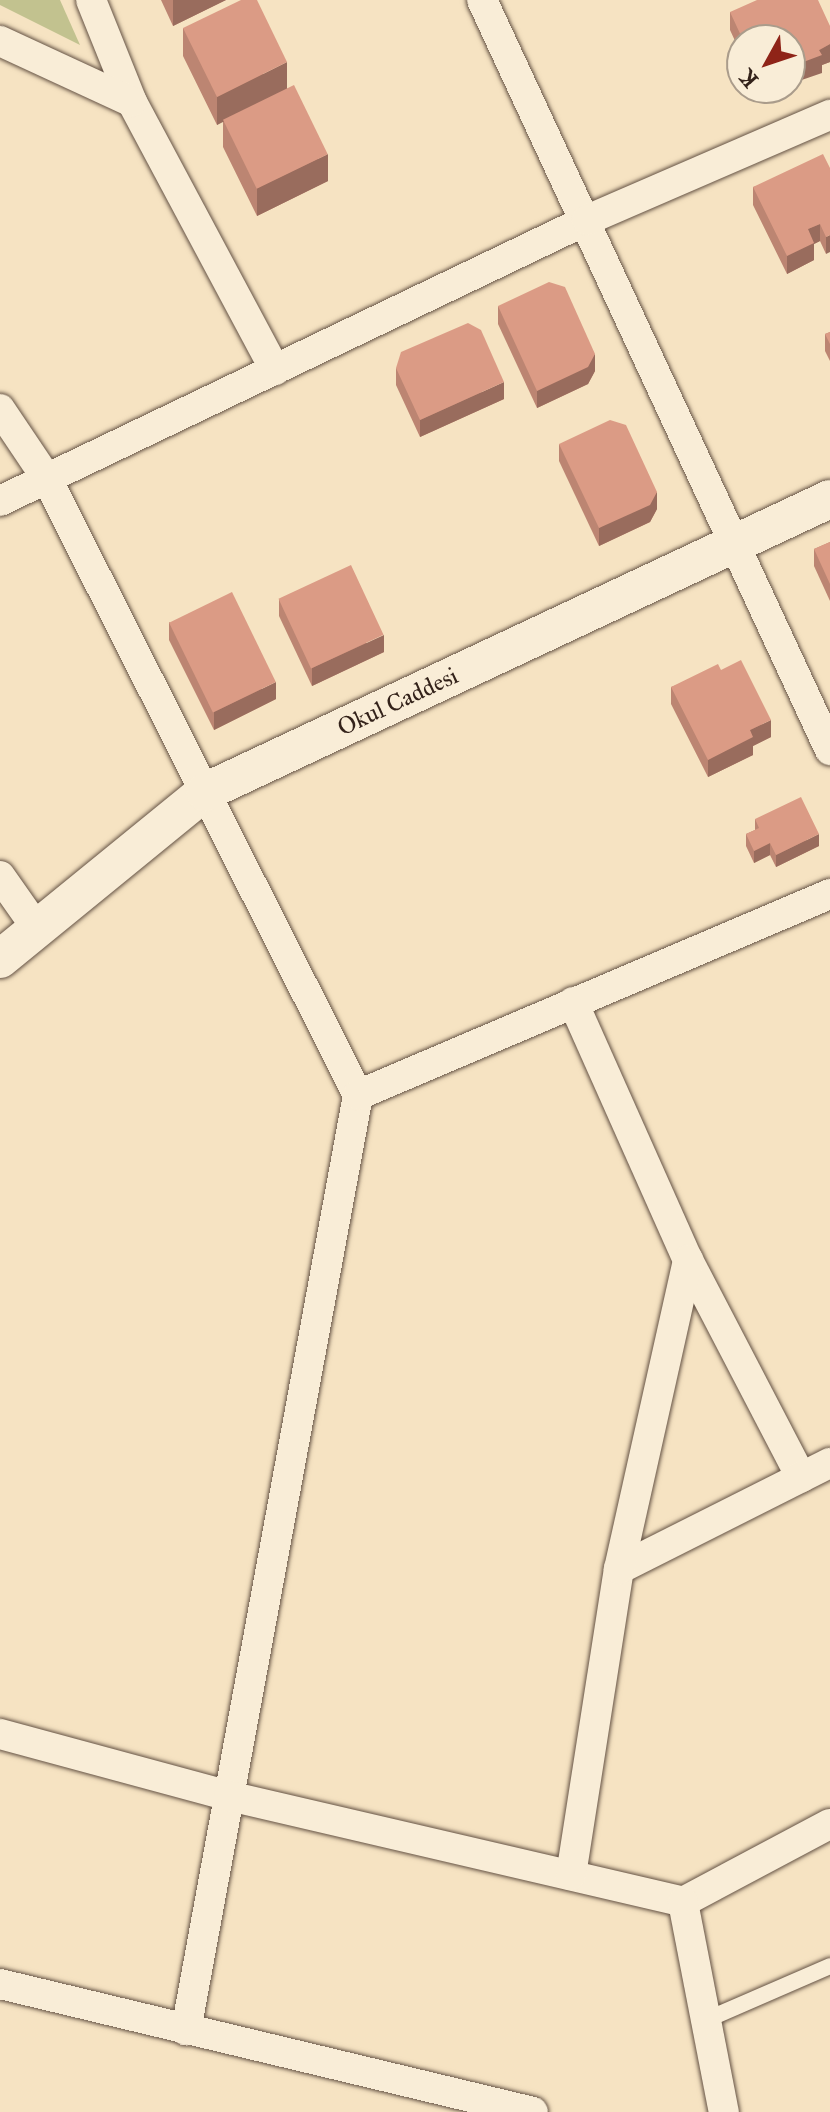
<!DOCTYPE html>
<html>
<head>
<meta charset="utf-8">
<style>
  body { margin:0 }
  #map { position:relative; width:830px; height:2112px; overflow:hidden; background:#f6e3c2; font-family:"IM FELL Great Primer",serif }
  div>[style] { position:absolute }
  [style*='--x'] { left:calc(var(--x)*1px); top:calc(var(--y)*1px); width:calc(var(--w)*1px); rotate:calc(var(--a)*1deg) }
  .green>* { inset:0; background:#c2c28f }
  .roads { filter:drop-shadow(0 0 2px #645244) drop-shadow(0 0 2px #645244) }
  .service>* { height:16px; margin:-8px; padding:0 8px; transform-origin:8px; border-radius:8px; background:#f9edd7 }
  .minor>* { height:30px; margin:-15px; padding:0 15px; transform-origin:15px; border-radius:15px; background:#f9edd7 }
  .tertiary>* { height:38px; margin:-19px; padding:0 19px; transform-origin:19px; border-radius:19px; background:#f9edd7 }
  .wall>* { inset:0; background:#bc8572 }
  .shaded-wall>* { inset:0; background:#996c5d }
  .building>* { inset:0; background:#db9b85; transform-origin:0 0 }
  span { translate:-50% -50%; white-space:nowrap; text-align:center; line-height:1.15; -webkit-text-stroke:6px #f9edd7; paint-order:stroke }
  .street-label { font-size:24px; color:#33221a }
  .north { position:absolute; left:726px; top:24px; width:80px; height:80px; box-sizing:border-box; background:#f9edd7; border:2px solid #aa9c8b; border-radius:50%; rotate:230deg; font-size:22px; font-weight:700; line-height:32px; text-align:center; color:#33221a }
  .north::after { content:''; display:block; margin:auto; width:28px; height:36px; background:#8f2418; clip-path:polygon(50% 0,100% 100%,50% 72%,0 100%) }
</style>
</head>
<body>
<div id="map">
  <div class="green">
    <div style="clip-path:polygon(0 0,60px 0,80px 45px,0 5px)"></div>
  </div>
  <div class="roads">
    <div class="service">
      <div style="--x:706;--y:2020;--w:135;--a:-23.5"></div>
    </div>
    <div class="minor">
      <div style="--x:91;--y:0;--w:110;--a:68.1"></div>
      <div style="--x:132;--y:102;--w:304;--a:61.9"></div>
      <div style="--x:482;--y:0;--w:827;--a:65.11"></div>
      <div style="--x:0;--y:41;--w:145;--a:24.8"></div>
      <div style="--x:0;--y:409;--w:84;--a:56.1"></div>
      <div style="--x:47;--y:479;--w:690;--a:63.21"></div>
      <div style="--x:358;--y:1095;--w:951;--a:100.42"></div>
      <div style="--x:0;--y:501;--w:651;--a:-25.58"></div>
      <div style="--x:587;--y:220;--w:265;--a:-23.4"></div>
      <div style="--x:0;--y:876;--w:66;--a:54.9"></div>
      <div style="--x:573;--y:1002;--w:282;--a:66"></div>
      <div style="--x:688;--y:1260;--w:245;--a:62.5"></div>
      <div style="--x:358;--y:1095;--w:513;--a:-23.07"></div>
      <div style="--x:619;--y:1569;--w:236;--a:-26.7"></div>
      <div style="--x:0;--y:1734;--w:237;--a:15.1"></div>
      <div style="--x:229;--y:1796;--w:466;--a:13.1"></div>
      <div style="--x:683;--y:1902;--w:166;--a:-28"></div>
      <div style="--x:571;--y:1875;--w:310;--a:-81.1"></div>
      <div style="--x:619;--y:1569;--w:317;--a:-77.4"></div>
      <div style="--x:683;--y:1902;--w:214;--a:79"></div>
      <div style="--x:0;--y:1984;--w:548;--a:13.5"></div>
    </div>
    <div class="tertiary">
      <div style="--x:0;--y:959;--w:264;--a:-39.2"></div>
      <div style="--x:205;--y:792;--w:690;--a:-25.12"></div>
    </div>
  </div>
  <div class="wall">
    <div style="clip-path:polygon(161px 0,226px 0,173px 26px)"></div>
    <div style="clip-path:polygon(730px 12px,830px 26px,830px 62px,822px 65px,822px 73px,790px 40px,742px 40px,742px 56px,730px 30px)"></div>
    <div style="clip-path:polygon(183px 28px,287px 88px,328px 181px,257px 216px,223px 147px,223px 121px,217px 125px,183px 56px)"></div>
    <div style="clip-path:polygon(830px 168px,826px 254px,820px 241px,814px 244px,814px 260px,787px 274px,753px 205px,753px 187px)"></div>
    <div style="clip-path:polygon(498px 306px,595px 371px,588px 384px,537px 408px,498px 324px)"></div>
    <div style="clip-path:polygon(830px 332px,830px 361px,825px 351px,825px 334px)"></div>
    <div style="clip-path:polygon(396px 368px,504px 399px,420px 437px,396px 385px)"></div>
    <div style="clip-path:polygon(559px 444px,657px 509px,650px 522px,599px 546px,559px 461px)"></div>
    <div style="clip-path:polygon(830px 542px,830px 601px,814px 566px,814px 549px)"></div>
    <div style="clip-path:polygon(279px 599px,384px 652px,312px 686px,279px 616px)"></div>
    <div style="clip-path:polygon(169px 622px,276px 699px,214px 730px,169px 640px)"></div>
    <div style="clip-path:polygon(721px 670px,771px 737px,753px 746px,753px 755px,708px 777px,671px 704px,671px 687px)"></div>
    <div style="clip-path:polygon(755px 819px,819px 846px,776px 867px,770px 855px,754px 863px,746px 846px,746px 834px,755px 830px)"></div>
  </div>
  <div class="shaded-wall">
    <div style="clip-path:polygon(173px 0,226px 0,173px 26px)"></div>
    <div style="clip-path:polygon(830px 44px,830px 62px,822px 65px,822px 73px,790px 84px,790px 67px)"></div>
    <div style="clip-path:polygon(287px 62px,287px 90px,217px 125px,217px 97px)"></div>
    <div style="clip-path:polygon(760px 88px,779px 88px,760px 95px)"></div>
    <div style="clip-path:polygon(328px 154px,328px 181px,257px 216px,257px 188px)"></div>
    <div style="clip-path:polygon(820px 224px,820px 241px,814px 244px,814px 260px,787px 274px,787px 256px,808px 229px)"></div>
    <div style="clip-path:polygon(830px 235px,830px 252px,826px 254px,826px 237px)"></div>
    <div style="clip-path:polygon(595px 354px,595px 371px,588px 384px,537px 408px,537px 391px)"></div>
    <div style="clip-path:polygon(504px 382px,504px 399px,420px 437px,420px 420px)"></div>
    <div style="clip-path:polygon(657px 492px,657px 509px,650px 522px,599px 546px,599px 528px)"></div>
    <div style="clip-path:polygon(384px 635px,384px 652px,312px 686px,312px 668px)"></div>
    <div style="clip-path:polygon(276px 682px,276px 699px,214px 730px,214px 712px)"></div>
    <div style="clip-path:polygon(771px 720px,771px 737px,753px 746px,753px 755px,708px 777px,708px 760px,750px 730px)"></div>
    <div style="clip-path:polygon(819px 834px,819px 846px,776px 867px,776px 855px)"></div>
    <div style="clip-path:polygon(770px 843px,770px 855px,754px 863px,754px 851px)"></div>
  </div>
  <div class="building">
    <div style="clip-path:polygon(241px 0,257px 0,287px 62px,217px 97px,183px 28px)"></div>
    <div style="clip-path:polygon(757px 0,818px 0,830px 26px,830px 44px,819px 50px,822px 55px,790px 67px,790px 40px,743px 40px,730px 12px)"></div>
    <div style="left:294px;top:85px;width:77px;height:79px;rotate:64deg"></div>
    <div style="clip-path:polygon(823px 154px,830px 168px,830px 235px,826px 237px,820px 224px,808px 229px,814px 243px,787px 256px,753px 187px)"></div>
    <div style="clip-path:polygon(549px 282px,565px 287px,595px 354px,588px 367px,537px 391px,498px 306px)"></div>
    <div style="clip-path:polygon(468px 323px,481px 330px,504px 382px,420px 420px,396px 368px,401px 352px)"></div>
    <div style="clip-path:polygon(830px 332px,830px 344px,825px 334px)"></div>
    <div style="clip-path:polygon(610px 420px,626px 425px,657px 492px,650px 505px,599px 528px,559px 444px)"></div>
    <div style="clip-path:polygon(830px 542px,830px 584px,814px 549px)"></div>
    <div style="left:351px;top:565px;width:77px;height:80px;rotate:65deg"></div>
    <div style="left:232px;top:592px;width:100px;height:70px;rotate:64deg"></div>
    <div style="clip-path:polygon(741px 660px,771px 720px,750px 730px,753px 737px,708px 760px,671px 687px,718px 664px,721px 670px)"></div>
    <div style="clip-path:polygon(801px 797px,819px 834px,776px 855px,770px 843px,754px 851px,746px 834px,759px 828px,755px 819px)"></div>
  </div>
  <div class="street-label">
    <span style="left:398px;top:702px;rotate:-25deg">Okul Caddesi</span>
  </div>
  <div class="north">K</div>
</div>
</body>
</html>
